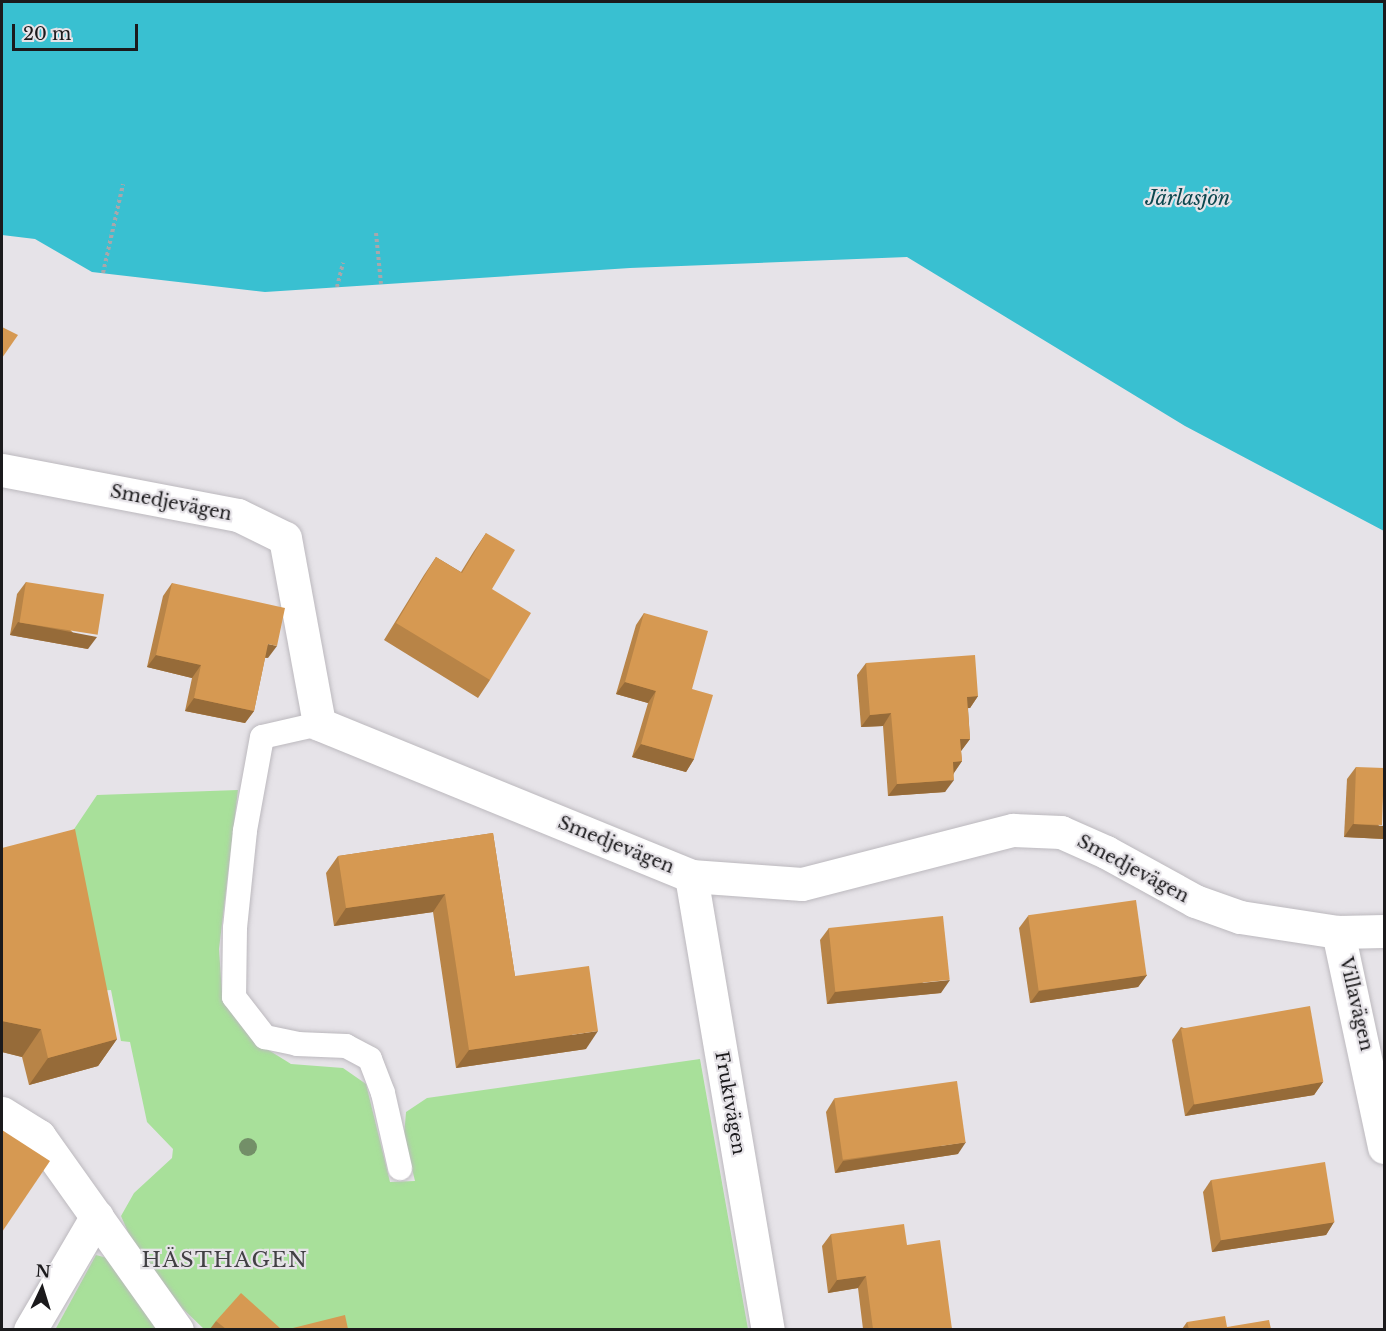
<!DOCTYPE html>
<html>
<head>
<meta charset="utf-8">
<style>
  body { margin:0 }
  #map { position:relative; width:1386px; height:1331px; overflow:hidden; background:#e6e3e8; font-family:"Libre Baskerville",serif }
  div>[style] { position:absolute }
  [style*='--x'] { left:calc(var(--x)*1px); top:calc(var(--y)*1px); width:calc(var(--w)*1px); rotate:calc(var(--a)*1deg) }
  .green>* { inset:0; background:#a8e09a }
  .water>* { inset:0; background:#39c0d1 }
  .path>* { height:4px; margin-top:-2px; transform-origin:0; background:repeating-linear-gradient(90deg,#a9a7ab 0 3px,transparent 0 6px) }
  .roads { filter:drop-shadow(0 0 2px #bcb9be) drop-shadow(0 0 2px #bcb9be) }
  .lane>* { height:24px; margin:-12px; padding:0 12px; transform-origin:12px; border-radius:12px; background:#fff }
  .street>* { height:33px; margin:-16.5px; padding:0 16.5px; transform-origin:16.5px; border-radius:16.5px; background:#fff }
  .trees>* { width:18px; height:18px; margin:-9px; border-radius:50%; background:#738f68 }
  .wall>* { inset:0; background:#b88447 }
  .shaded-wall>* { inset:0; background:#966b39 }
  .building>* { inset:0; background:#d69952; transform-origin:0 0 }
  span { translate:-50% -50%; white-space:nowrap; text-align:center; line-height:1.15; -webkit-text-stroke:4.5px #e6e3e8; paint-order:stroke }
  .street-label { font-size:18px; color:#1b1a1c }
  .water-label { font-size:20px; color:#0c474e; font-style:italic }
  .quarter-label { font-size:21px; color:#424044; letter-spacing:1.5px }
  .frame { position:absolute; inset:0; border:3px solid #1b1a1c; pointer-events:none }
  .north { position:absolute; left:12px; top:1259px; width:60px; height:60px; -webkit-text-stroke:4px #e6e3e8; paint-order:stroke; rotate:4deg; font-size:16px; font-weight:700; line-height:24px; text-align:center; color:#1b1a1c }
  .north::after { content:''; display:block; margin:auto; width:21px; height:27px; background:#1b1a1c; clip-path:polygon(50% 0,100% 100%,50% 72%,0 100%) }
  .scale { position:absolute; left:12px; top:24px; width:126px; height:27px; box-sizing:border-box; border:3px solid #1b1a1c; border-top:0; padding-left:8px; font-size:18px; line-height:21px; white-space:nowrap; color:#1b1a1c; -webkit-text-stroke:4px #e6e3e8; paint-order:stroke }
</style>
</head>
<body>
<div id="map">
  <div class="green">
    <div style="clip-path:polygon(238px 790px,219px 949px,222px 993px,262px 1046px,291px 1064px,343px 1068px,366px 1084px,390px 1182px,415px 1181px,404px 1136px,406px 1112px,427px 1098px,700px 1059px,748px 1329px,204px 1329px,182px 1308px,131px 1239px,121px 1216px,134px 1193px,172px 1158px,173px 1149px,147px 1122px,130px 1042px,121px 1041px,111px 990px,83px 992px,56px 856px,97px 795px)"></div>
    <div style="clip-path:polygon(96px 1255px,111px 1259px,163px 1330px,55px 1330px)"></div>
  </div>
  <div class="water">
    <div style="clip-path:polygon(2px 2px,1384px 2px,1384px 531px,1185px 426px,907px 257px,630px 268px,265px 292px,92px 272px,35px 239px,2px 235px)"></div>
  </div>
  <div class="path">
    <div style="--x:376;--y:233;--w:51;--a:84.4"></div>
    <div style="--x:103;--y:273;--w:91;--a:-77.3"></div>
    <div style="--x:337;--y:287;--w:25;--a:-76"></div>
  </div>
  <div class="roads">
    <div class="lane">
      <div style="--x:319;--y:724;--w:58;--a:167.2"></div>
      <div style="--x:262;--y:737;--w:96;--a:100.3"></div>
      <div style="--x:245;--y:831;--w:98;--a:95.9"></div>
      <div style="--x:235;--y:928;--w:69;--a:90.8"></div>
      <div style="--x:234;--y:997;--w:51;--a:52.2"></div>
      <div style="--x:265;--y:1037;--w:33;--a:12"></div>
      <div style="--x:297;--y:1044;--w:49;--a:2.3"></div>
      <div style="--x:346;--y:1046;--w:27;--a:28"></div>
      <div style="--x:370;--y:1059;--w:36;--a:69"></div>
      <div style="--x:383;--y:1093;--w:77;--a:77.2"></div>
    </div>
    <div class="street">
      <div style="--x:2;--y:470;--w:240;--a:10.8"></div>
      <div style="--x:238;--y:515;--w:52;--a:26.1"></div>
      <div style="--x:285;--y:538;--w:189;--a:79.6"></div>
      <div style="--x:319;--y:724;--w:402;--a:22.2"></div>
      <div style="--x:691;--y:876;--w:111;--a:4.1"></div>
      <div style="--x:802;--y:884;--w:218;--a:-14.4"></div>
      <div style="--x:1013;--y:830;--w:48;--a:2.4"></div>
      <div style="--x:1061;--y:832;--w:49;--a:24"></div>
      <div style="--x:1106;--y:852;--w:102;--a:28.8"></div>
      <div style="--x:1195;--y:901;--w:48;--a:19.6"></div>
      <div style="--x:1240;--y:917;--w:99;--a:8.7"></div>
      <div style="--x:1338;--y:932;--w:46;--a:-1.2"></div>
      <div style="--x:691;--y:876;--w:460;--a:80.4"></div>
      <div style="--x:1338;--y:932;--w:220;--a:77.9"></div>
      <div style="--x:2;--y:1113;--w:44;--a:31.9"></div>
      <div style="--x:39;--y:1136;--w:238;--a:54.6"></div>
      <div style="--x:30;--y:1330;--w:132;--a:-59.6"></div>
    </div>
  </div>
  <div class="trees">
    <div style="left:248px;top:1147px"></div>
  </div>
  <div class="wall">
    <div style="clip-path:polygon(486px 533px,492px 589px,490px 680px,478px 698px,384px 640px,424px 575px,436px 557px,461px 572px,474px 551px)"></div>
    <div style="clip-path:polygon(26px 582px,88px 649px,10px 635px,17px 594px)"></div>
    <div style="clip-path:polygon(172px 583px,268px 658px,265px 658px,254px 711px,245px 723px,185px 711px,192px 678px,147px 667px,163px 596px)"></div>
    <div style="clip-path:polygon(644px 613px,692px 689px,694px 759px,686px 772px,632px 757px,648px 703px,616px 694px,636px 625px)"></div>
    <div style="clip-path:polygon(866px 663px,978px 696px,970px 708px,968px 708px,970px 739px,961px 751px,962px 761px,954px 773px,945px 792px,888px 796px,883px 726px,861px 727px,857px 675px)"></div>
    <div style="clip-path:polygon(1356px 767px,1384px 839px,1344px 837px,1347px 779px)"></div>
    <div style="clip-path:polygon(493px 833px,515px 976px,586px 1049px,456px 1068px,433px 912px,334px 926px,326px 873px,338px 856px)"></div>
    <div style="clip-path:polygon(2px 848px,117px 1039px,98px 1066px,29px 1085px,22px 1057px,2px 1052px)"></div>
    <div style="clip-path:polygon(1028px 916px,1147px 975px,1138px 987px,1030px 1003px,1019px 928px)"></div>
    <div style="clip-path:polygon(829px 928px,941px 993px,827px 1004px,820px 940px)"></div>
    <div style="clip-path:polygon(1181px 1027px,1323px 1082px,1314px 1095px,1185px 1116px,1172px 1040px)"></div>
    <div style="clip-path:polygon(834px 1099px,958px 1154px,835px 1173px,826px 1112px)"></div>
    <div style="clip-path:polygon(1211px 1180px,1334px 1222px,1326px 1235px,1212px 1252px,1203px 1192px)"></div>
    <div style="clip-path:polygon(831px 1234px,907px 1245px,952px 1329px,863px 1329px,858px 1288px,828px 1293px,822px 1246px)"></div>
    <div style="clip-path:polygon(216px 1321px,281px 1329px,210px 1329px)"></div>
    <div style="clip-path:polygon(1187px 1322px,1227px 1327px,1271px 1329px,1182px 1329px)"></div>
  </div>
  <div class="shaded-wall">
    <div style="clip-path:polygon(18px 622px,97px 637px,88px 649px,10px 635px)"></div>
    <div style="clip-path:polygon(268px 644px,277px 646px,268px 658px,260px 656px)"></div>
    <div style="clip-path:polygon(156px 655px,201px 665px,192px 678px,147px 667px)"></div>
    <div style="clip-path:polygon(625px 682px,656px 691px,648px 703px,616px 694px)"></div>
    <div style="clip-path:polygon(978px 696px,970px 708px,958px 709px,967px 697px)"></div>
    <div style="clip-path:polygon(194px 698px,254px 711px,245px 723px,185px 711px)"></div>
    <div style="clip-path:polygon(891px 713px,883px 726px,861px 727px,870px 715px)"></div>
    <div style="clip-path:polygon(960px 739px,970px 739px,961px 751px,951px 752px)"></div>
    <div style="clip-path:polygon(641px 744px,694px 759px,686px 772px,632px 757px)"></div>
    <div style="clip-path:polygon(962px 761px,953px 774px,953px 762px)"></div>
    <div style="clip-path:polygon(954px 780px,945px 792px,888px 796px,897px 784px)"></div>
    <div style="clip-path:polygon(1353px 824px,1384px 826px,1384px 839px,1344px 837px)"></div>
    <div style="clip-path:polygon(445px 894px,433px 912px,334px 926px,346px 908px)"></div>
    <div style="clip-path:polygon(1147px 975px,1138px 987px,1030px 1003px,1039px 991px)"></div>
    <div style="clip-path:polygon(950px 980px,941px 993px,827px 1004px,835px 992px)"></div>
    <div style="clip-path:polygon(2px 1021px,41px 1029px,22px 1057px,2px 1052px)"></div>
    <div style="clip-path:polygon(598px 1031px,586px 1049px,456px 1068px,469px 1050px)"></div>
    <div style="clip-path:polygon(117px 1039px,98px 1066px,29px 1085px,48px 1058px)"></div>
    <div style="clip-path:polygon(1323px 1082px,1314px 1095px,1185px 1116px,1194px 1104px)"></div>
    <div style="clip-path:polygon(966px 1142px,958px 1154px,835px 1173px,843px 1161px)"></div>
    <div style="clip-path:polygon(1334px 1222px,1326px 1235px,1212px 1252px,1221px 1240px)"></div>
    <div style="clip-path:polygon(866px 1276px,858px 1288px,828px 1293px,837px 1280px)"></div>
  </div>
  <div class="building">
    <div style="clip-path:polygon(2px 327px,18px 335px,2px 358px)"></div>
    <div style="clip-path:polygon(486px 533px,515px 550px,492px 589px,531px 613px,490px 680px,396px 623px,436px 557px,462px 573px)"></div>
    <div style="left:26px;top:582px;width:79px;height:41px;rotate:9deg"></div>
    <div style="clip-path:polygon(172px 583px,285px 608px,277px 646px,268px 644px,254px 711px,194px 698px,201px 665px,156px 655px)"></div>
    <div style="clip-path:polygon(644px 613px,708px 631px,692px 689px,713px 695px,694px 759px,641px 744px,656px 691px,625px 682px)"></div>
    <div style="clip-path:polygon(975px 655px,978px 696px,967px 697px,970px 739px,960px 739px,962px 761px,953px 762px,954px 780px,897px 784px,891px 713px,870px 715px,866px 663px)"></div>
    <div style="left:1356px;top:767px;width:28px;height:57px;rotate:2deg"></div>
    <div style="clip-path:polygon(75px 829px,117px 1039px,48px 1058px,41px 1029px,2px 1021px,2px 848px)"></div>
    <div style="clip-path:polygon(493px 833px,515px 976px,589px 966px,598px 1031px,469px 1050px,445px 894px,346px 908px,338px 856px)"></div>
    <div style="left:1136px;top:900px;width:76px;height:109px;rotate:82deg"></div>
    <div style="left:943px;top:916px;width:64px;height:115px;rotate:84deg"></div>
    <div style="left:1310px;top:1006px;width:77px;height:131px;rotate:80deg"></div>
    <div style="left:957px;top:1081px;width:62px;height:124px;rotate:82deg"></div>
    <div style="clip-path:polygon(2px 1130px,50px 1161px,2px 1232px)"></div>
    <div style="left:1325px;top:1162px;width:61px;height:115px;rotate:81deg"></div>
    <div style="clip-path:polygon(904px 1224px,907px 1245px,940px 1240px,952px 1329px,873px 1329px,866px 1276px,837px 1280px,831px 1234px)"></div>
    <div style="clip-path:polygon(241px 1293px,281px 1329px,226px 1329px,216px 1321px)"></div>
    <div style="clip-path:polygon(345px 1315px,348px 1329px,289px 1329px)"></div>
    <div style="clip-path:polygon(1225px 1316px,1227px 1327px,1269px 1320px,1271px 1329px,1189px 1329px,1187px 1322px)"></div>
  </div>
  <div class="street-label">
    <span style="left:171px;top:503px;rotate:11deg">Smedjevägen</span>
    <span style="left:616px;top:845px;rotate:22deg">Smedjevägen</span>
    <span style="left:1133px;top:869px;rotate:28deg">Smedjevägen</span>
    <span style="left:1356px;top:1004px;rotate:77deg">Villavägen</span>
    <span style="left:730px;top:1103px;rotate:80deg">Fruktvägen</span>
  </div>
  <div class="water-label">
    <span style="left:1188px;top:198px">Järlasjön</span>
  </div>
  <div class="quarter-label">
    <span style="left:225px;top:1260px">HÄSTHAGEN</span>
  </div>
  <div class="frame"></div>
  <div class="north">N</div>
  <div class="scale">20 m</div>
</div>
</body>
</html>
